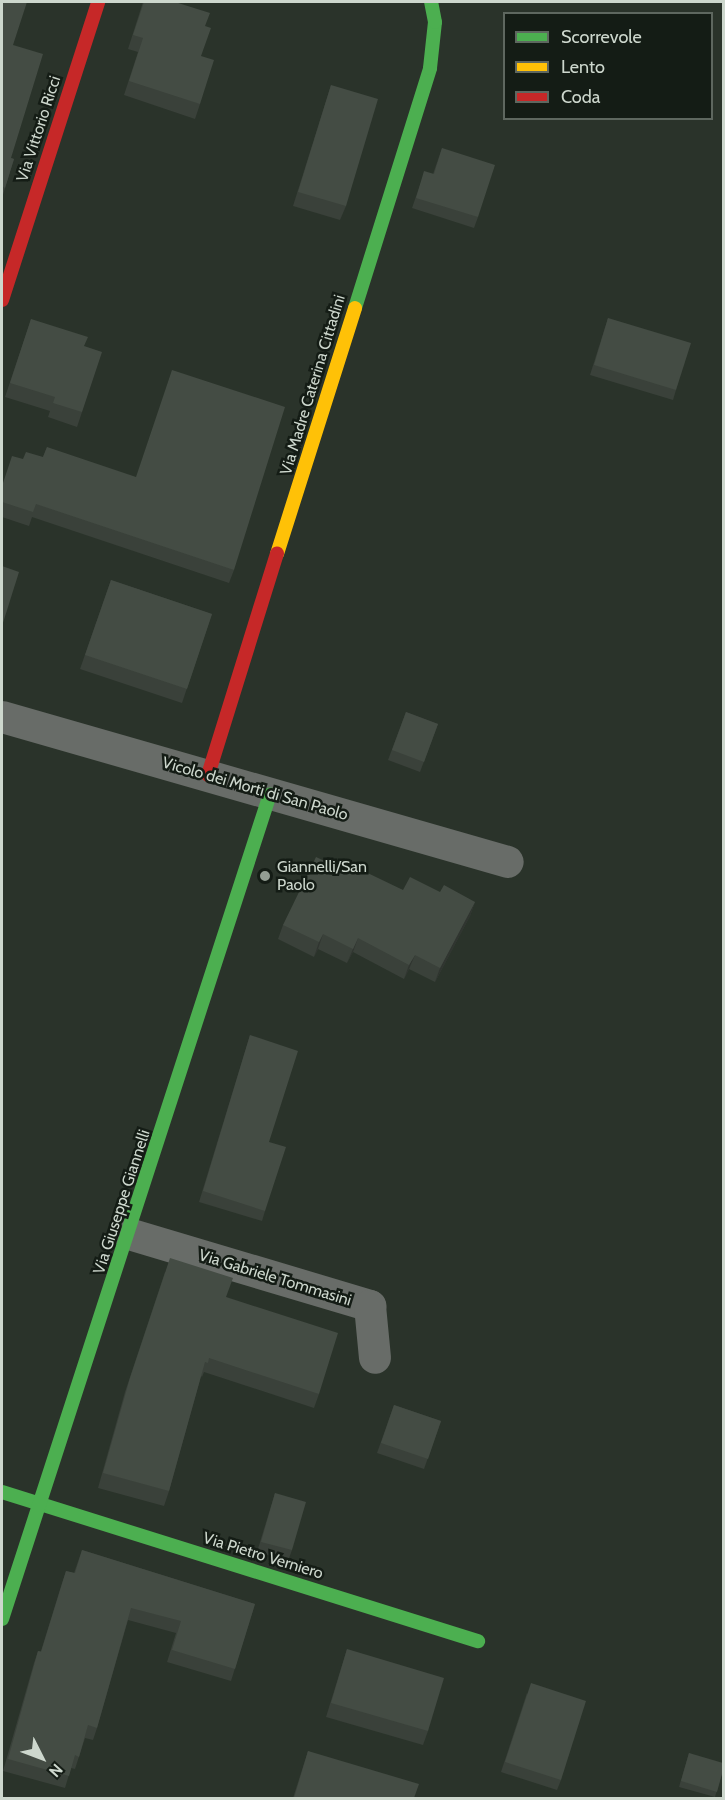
<!DOCTYPE html>
<style>
body{margin:0}
#map{position:relative;width:725px;height:1800px;overflow:hidden;background:#2a332a;font-family:Cabin,sans-serif}
div>[style]{position:absolute}
.street>*{height:32px;margin:-16px;padding:0 16px;transform-origin:16px;border-radius:16px;background:#686c68}
.fast>*{height:14px;margin:-7px;padding:0 7px;transform-origin:7px;border-radius:7px;background:#4caf50}
.slow>*{height:14px;margin:-7px;padding:0 7px;transform-origin:7px;border-radius:7px;background:#ffc107}
.jam>*{height:14px;margin:-7px;padding:0 7px;transform-origin:7px;border-radius:7px;background:#c62828}
.wall>*{inset:0;background:#3a413a}
.shaded-wall>*{inset:0;background:#303530}
.building>*{inset:0;background:#444c44}
.dots>*{width:16px;height:16px;translate:-50% -50%;box-sizing:border-box;border:3px solid #141c15;border-radius:50%}
span{translate:-50% -50%;white-space:nowrap;text-align:center;line-height:1.15;-webkit-text-stroke:5px #141c15;paint-order:stroke}
.street-label{font-size:16px;color:#cdd7cd}
.poi-label{font-size:16px;color:#cdd7cd}
.left{translate:0 -50%;text-align:left}
.frame{position:absolute;inset:0;border:3px solid #cdd7cd;pointer-events:none}
.legend{position:absolute;left:503px;top:12px;width:210px;height:108px;box-sizing:border-box;background:#141c15;border:2px solid #5e675f;margin:0;padding:8px 10px;list-style:none;font-size:18px;color:#cdd7cd}
.legend li{display:flex;align-items:center;gap:12px;height:30px}
.legend b{width:30px;border:2px solid #5e675f}
.north{position:absolute;left:12px;top:1728px;width:60px;height:60px;-webkit-text-stroke:4px #141c15;paint-order:stroke;rotate:132deg;font-size:16px;font-weight:700;line-height:24px;text-align:center;color:#cdd7cd}
.north::after{content:'';display:block;margin:auto;width:21px;height:27px;background:#cdd7cd;clip-path:polygon(50% 0,100% 100%,50% 72%,0 100%)}
</style>
<div id="map">
<div class="street">
<i style="left:2px;top:717px;width:526px;rotate:15.99deg"></i>
<i style="left:129px;top:1234px;width:252px;rotate:16.6deg"></i>
<i style="left:370px;top:1306px;width:52px;rotate:84.5deg"></i>
</div>
<div class="fast">
<i style="left:355px;top:308px;width:251px;rotate:-72.6deg"></i>
<i style="left:430px;top:68px;width:46px;rotate:-83.8deg"></i>
<i style="left:435px;top:22px;width:20px;rotate:-101deg"></i>
<i style="left:2px;top:1492px;width:499px;rotate:17.4deg"></i>
<i style="left:2px;top:1619px;width:867px;rotate:-72deg"></i>
</div>
<div class="slow">
<i style="left:277px;top:554px;width:258px;rotate:-72.4deg"></i>
</div>
<div class="jam">
<i style="left:2px;top:300px;width:313px;rotate:-72.1deg"></i>
<i style="left:208px;top:775px;width:232px;rotate:-72.7deg"></i>
</div>
<div class="wall">
<i style="clip-path:polygon(2px 2px,13px 45px,11px 158px,14px 159px,2px 198px)"></i>
<i style="clip-path:polygon(143px 2px,205px 26px,201px 56px,200px 104px,195px 119px,124px 95px,138px 52px,128px 49px)"></i>
<i style="clip-path:polygon(331px 85px,346px 206px,340px 220px,293px 206px)"></i>
<i style="clip-path:polygon(442px 148px,478px 217px,474px 228px,412px 208px,421px 182px,433px 174px)"></i>
<i style="clip-path:polygon(608px 318px,676px 390px,673px 400px,590px 375px)"></i>
<i style="clip-path:polygon(31px 319px,84px 346px,82px 412px,77px 427px,48px 417px,50px 411px,5px 397px)"></i>
<i style="clip-path:polygon(47px 447px,234px 570px,229px 583px,32px 517px,29px 526px,2px 517px,2px 485px,23px 459px,43px 457px)"></i>
<i style="clip-path:polygon(111px 580px,212px 614px,182px 703px,80px 669px)"></i>
<i style="clip-path:polygon(406px 712px,438px 724px,420px 772px,388px 760px)"></i>
<i style="clip-path:polygon(348px 872px,403px 890px,440px 892px,475px 902px,470px 916px,435px 982px,409px 969px,404px 979px,353px 952px,347px 963px,318px 949px,314px 957px,278px 939px,283px 925px)"></i>
<i style="clip-path:polygon(250px 1035px,269px 1142px,265px 1211px,262px 1221px,199px 1202px)"></i>
<i style="clip-path:polygon(165px 1272px,226px 1297px,319px 1394px,314px 1408px,204px 1372px,202px 1377px,201px 1376px,169px 1491px,164px 1506px,98px 1488px,125px 1392px)"></i>
<i style="clip-path:polygon(394px 1405px,441px 1421px,424px 1469px,377px 1453px)"></i>
<i style="clip-path:polygon(275px 1493px,292px 1550px,288px 1561px,257px 1552px)"></i>
<i style="clip-path:polygon(82px 1550px,255px 1604px,231px 1681px,167px 1662px,176px 1633px,128px 1620px,97px 1728px,93px 1740px,85px 1738px,75px 1769px,71px 1768px,65px 1788px,3px 1771px,34px 1663px,38px 1651px,41px 1651px,62px 1583px,66px 1571px,74px 1573px)"></i>
<i style="clip-path:polygon(347px 1649px,428px 1731px,423px 1745px,326px 1717px)"></i>
<i style="clip-path:polygon(527px 1693px,561px 1780px,557px 1790px,501px 1772px)"></i>
<i style="clip-path:polygon(308px 1751px,414px 1798px,293px 1798px)"></i>
<i style="clip-path:polygon(689px 1753px,723px 1770px,715px 1797px,679px 1787px)"></i>
</div>
<div class="shaded-wall">
<i style="clip-path:polygon(475px 902px,470px 916px,435px 982px,440px 968px)"></i>
<i style="clip-path:polygon(323px 934px,318px 949px,314px 957px,319px 942px)"></i>
<i style="clip-path:polygon(358px 938px,353px 952px,347px 963px,353px 949px)"></i>
<i style="clip-path:polygon(415px 955px,409px 969px,404px 979px,409px 965px)"></i>
</div>
<div class="building">
<i style="clip-path:polygon(2px 2px,27px 2px,13px 45px,43px 54px,11px 158px,14px 159px,5px 188px,2px 186px)"></i>
<i style="clip-path:polygon(144px 2px,175px 2px,210px 13px,205px 26px,211px 28px,201px 56px,214px 60px,200px 104px,129px 81px,143px 38px,133px 35px)"></i>
<i style="clip-path:polygon(331px 85px,378px 99px,346px 206px,298px 192px)"></i>
<i style="clip-path:polygon(442px 148px,495px 165px,478px 217px,416px 198px,424px 171px,434px 174px)"></i>
<i style="clip-path:polygon(608px 318px,691px 343px,676px 390px,594px 365px)"></i>
<i style="clip-path:polygon(31px 319px,88px 337px,84px 346px,102px 352px,82px 412px,53px 403px,55px 397px,10px 383px)"></i>
<i style="clip-path:polygon(172px 370px,285px 407px,234px 570px,36px 504px,33px 512px,2px 502px,2px 486px,12px 456px,23px 459px,26px 452px,43px 457px,47px 447px,136px 477px)"></i>
<i style="clip-path:polygon(2px 566px,19px 572px,2px 626px)"></i>
<i style="clip-path:polygon(111px 580px,212px 614px,187px 689px,85px 655px)"></i>
<i style="clip-path:polygon(406px 712px,438px 724px,424px 762px,392px 750px)"></i>
<i style="clip-path:polygon(316px 857px,348px 872px,351px 865px,403px 890px,410px 877px,440px 892px,444px 885px,475px 902px,440px 968px,415px 955px,409px 965px,358px 938px,353px 949px,323px 934px,319px 942px,283px 925px)"></i>
<i style="clip-path:polygon(250px 1035px,298px 1051px,269px 1142px,286px 1147px,265px 1211px,203px 1191px)"></i>
<i style="clip-path:polygon(170px 1258px,233px 1278px,226px 1297px,338px 1333px,319px 1394px,209px 1358px,208px 1363px,205px 1362px,169px 1491px,103px 1473px,130px 1378px)"></i>
<i style="clip-path:polygon(394px 1405px,441px 1421px,428px 1459px,381px 1443px)"></i>
<i style="clip-path:polygon(275px 1493px,306px 1502px,292px 1550px,261px 1542px)"></i>
<i style="clip-path:polygon(82px 1550px,255px 1604px,235px 1669px,172px 1650px,181px 1621px,131px 1608px,97px 1728px,88px 1725px,79px 1757px,75px 1755px,69px 1776px,8px 1759px,38px 1651px,41px 1652px,66px 1571px,75px 1573px)"></i>
<i style="clip-path:polygon(347px 1649px,444px 1678px,428px 1731px,331px 1703px)"></i>
<i style="clip-path:polygon(531px 1683px,586px 1701px,561px 1780px,505px 1762px)"></i>
<i style="clip-path:polygon(308px 1751px,419px 1784px,414px 1798px,294px 1798px)"></i>
<i style="clip-path:polygon(689px 1753px,723px 1763px,723px 1770px,717px 1792px,681px 1781px)"></i>
</div>
<div class="dots">
<i style="left:265px;top:876px;background:#949e94"></i>
</div>
<div class="street-label">
<span style="left:39px;top:129px;rotate:-72deg">Via Vittorio Ricci</span>
<span style="left:313px;top:385px;rotate:-73deg">Via Madre Caterina Cittadini</span>
<span style="left:255px;top:789px;rotate:16deg">Vicolo dei Morti di San Paolo</span>
<span style="left:122px;top:1202px;rotate:-72deg">Via Giuseppe Giannelli</span>
<span style="left:275px;top:1278px;rotate:17deg">Via Gabriele Tommasini</span>
<span style="left:263px;top:1556px;rotate:17deg">Via Pietro Verniero</span>
</div>
<div class="poi-label">
<span class="left" style="left:277px;top:876px">Giannelli/San<br>Paolo</span>
</div>
<div class="frame"></div>
<ul class="legend">
<li><b style="height:8px;background:#4caf50"></b>Scorrevole</li>
<li><b style="height:8px;background:#ffc107"></b>Lento</li>
<li><b style="height:8px;background:#c62828"></b>Coda</li>
</ul>
<div class="north">N</div>
</div>
